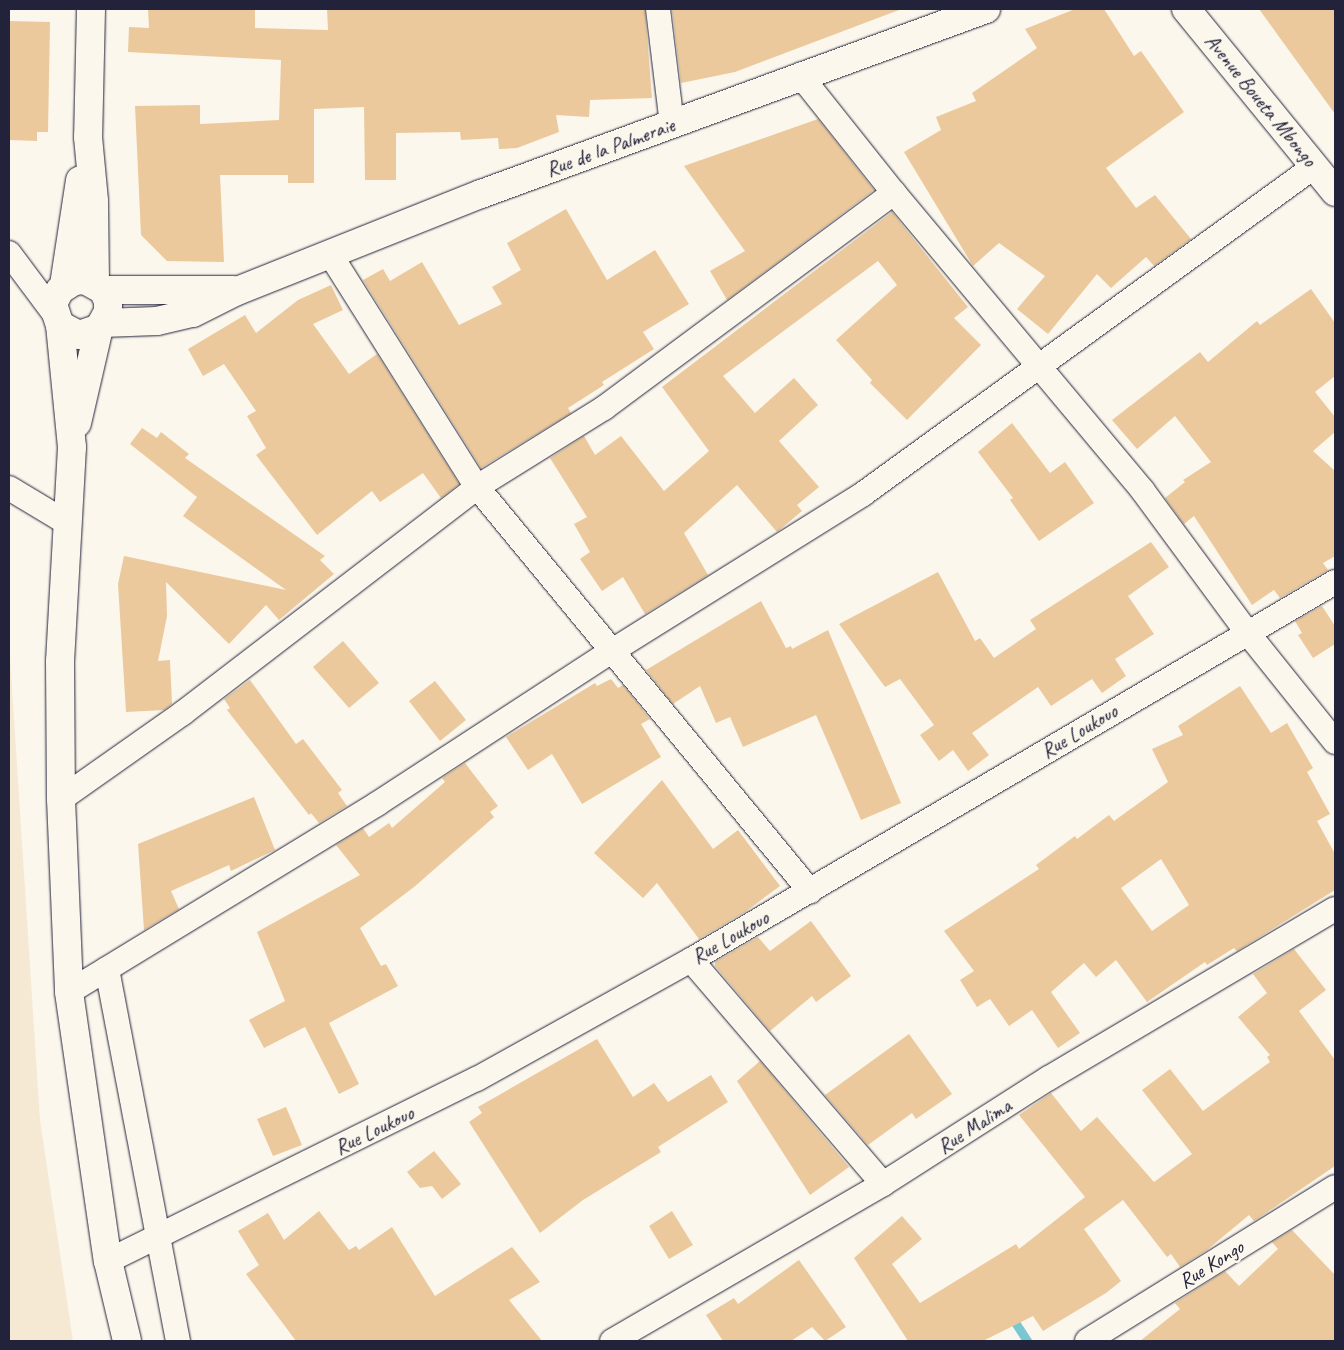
<!DOCTYPE html>
<style>
body{margin:0}
#map{position:relative;width:1344px;height:1350px;overflow:hidden;background:#fbf7ec;font-family:Caveat,sans-serif}
div>[style]{position:absolute}
.built>*{inset:0;background:#f6e9d4}
.stream>*{height:9px;margin:-4.5px;padding:0 4.5px;transform-origin:4.5px;border-radius:4.5px;background:#78c7d3}
.building>*{inset:0;background:#ebc99c}
.roads{filter:drop-shadow(0 0 1px #22223b) drop-shadow(0 0 1px #22223b)}
.minor>*{height:24px;margin:-12px;padding:0 12px;transform-origin:12px;border-radius:12px;background:#fbf7ec}
.tertiary>*{height:28px;margin:-14px;padding:0 14px;transform-origin:14px;border-radius:14px;background:#fbf7ec}
.primary>*{height:28px;margin:-14px;padding:0 14px;transform-origin:14px;border-radius:14px;background:#fbf7ec}
span{translate:-50% -50%;white-space:nowrap;text-align:center;line-height:1.15;-webkit-text-stroke:5px #fbf7ec;paint-order:stroke}
.street-label{font-size:21px;color:#22223b}
.frame{position:absolute;inset:0;border:10px solid #22223b;pointer-events:none}
</style>
<div id="map">
<div class="built">
<i style="clip-path:polygon(9px 642px,40px 1120px,73px 1341px,9px 1341px)"></i>
</div>
<div class="stream">
<i style="left:1011px;top:1316px;width:30px;rotate:57deg"></i>
</div>
<div class="building">
<i style="clip-path:polygon(148px 9px,255px 9px,255px 28px,328px 30px,327px 9px,645px 9px,652px 98px,590px 100px,589px 117px,556px 115px,559px 132px,517px 148px,499px 149px,498px 138px,461px 140px,460px 132px,396px 133px,396px 180px,365px 180px,364px 107px,314px 109px,314px 183px,288px 183px,288px 175px,220px 175px,224px 262px,167px 261px,141px 235px,135px 106px,200px 105px,200px 124px,279px 120px,281px 60px,128px 52px,129px 27px,149px 28px)"></i>
<i style="clip-path:polygon(672px 9px,899px 9px,899px 10px,735px 72px,681px 83px)"></i>
<i style="clip-path:polygon(1075px 9px,1104px 9px,1134px 56px,1141px 51px,1184px 112px,1106px 168px,1136px 208px,1155px 195px,1191px 239px,1154px 266px,1146px 257px,1111px 288px,1097px 274px,1048px 334px,1017px 309px,1045px 276px,999px 243px,973px 266px,904px 152px,941px 130px,936px 117px,976px 101px,972px 93px,1037px 48px,1025px 29px)"></i>
<i style="clip-path:polygon(1259px 9px,1335px 9px,1335px 114px)"></i>
<i style="clip-path:polygon(9px 21px,50px 22px,48px 132px,37px 132px,37px 141px,9px 140px)"></i>
<i style="clip-path:polygon(818px 119px,874px 190px,727px 300px,710px 271px,745px 251px,684px 166px)"></i>
<i style="clip-path:polygon(566px 209px,607px 280px,655px 250px,689px 304px,643px 332px,654px 349px,602px 382px,604px 385px,568px 408px,571px 413px,481px 468px,363px 280px,383px 269px,390px 281px,422px 262px,459px 325px,502px 304px,492px 287px,521px 270px,507px 243px)"></i>
<i style="clip-path:polygon(892px 212px,968px 307px,954px 318px,981px 345px,907px 420px,870px 383px,872px 380px,836px 340px,897px 285px,878px 261px,723px 376px,755px 413px,794px 378px,818px 405px,779px 441px,819px 487px,797px 505px,802px 511px,777px 532px,737px 485px,684px 533px,708px 575px,645px 614px,623px 577px,602px 591px,580px 559px,590px 552px,574px 524px,587px 517px,550px 458px,584px 436px,595px 455px,621px 436px,664px 491px,709px 451px,662px 387px)"></i>
<i style="clip-path:polygon(331px 285px,343px 310px,313px 324px,349px 374px,377px 354px,459px 484px,441px 498px,423px 473px,380px 502px,372px 491px,317px 535px,256px 455px,266px 448px,247px 416px,256px 411px,224px 364px,203px 376px,188px 349px,245px 315px,256px 333px,298px 300px)"></i>
<i style="clip-path:polygon(1311px 289px,1335px 323px,1335px 376px,1315px 392px,1335px 417px,1335px 432px,1313px 451px,1335px 471px,1335px 556px,1323px 563px,1328px 570px,1280px 598px,1274px 590px,1252px 605px,1194px 516px,1184px 524px,1165px 498px,1185px 482px,1183px 480px,1211px 462px,1175px 416px,1137px 449px,1112px 420px,1200px 352px,1208px 362px,1257px 321px,1260px 325px)"></i>
<i style="clip-path:polygon(1012px 423px,1050px 473px,1065px 462px,1094px 503px,1039px 541px,1010px 500px,1013px 498px,978px 452px)"></i>
<i style="clip-path:polygon(142px 428px,157px 438px,161px 432px,189px 454px,185px 458px,325px 556px,320px 560px,334px 574px,279px 620px,266px 605px,229px 644px,166px 582px,167px 616px,158px 661px,170px 660px,172px 704px,164px 710px,126px 712px,118px 584px,124px 556px,286px 590px,183px 516px,197px 497px,130px 444px)"></i>
<i style="clip-path:polygon(1151px 542px,1169px 567px,1128px 596px,1154px 634px,1115px 659px,1126px 676px,1102px 693px,1092px 679px,1051px 706px,1038px 687px,972px 733px,989px 755px,968px 771px,953px 750px,939px 761px,920px 735px,934px 725px,900px 679px,885px 687px,839px 624px,938px 572px,975px 641px,980px 638px,994px 658px,1036px 629px,1030px 620px)"></i>
<i style="clip-path:polygon(761px 601px,786px 648px,791px 646px,792px 649px,828px 630px,901px 803px,861px 820px,816px 715px,743px 747px,730px 717px,716px 723px,700px 686px,673px 704px,646px 670px)"></i>
<i style="clip-path:polygon(1322px 606px,1335px 626px,1335px 644px,1313px 658px,1298px 635px,1302px 633px,1295px 621px)"></i>
<i style="clip-path:polygon(343px 641px,379px 683px,349px 708px,313px 667px)"></i>
<i style="clip-path:polygon(611px 679px,618px 688px,623px 685px,650px 719px,641px 724px,661px 757px,582px 804px,552px 754px,528px 770px,506px 737px,595px 683px,597px 686px)"></i>
<i style="clip-path:polygon(250px 680px,296px 744px,303px 739px,342px 790px,338px 793px,347px 806px,319px 823px,311px 813px,309px 815px,227px 710px,230px 708px,224px 699px)"></i>
<i style="clip-path:polygon(435px 681px,466px 720px,440px 741px,409px 701px)"></i>
<i style="clip-path:polygon(evenodd,1240px 686px,1271px 733px,1287px 723px,1313px 768px,1307px 772px,1330px 814px,1317px 821px,1335px 854px,1335px 890px,1237px 951px,1234px 948px,1207px 965px,1205px 962px,1147px 1002px,1116px 960px,1096px 977px,1084px 963px,1051px 992px,1080px 1033px,1058px 1048px,1032px 1010px,1009px 1026px,990px 999px,977px 1007px,960px 980px,974px 971px,944px 931px,1039px 869px,1036px 865px,1075px 836px,1077px 839px,1109px 815px,1114px 821px,1168px 782px,1152px 749px,1183px 735px,1178px 726px,1240px 686px,1161px 859px,1189px 905px,1152px 931px,1121px 888px,1161px 859px)"></i>
<i style="clip-path:polygon(465px 763px,498px 806px,490px 812px,494px 817px,414px 887px,360px 928px,381px 966px,386px 964px,398px 986px,329px 1023px,359px 1084px,339px 1094px,305px 1027px,264px 1048px,249px 1020px,285px 1001px,257px 932px,360px 875px,336px 845px,363px 828px,369px 837px,389px 823px,392px 828px,445px 782px,442px 778px)"></i>
<i style="clip-path:polygon(662px 780px,713px 849px,738px 830px,780px 886px,745px 912px,699px 939px,657px 883px,643px 898px,594px 853px)"></i>
<i style="clip-path:polygon(254px 797px,275px 850px,231px 871px,229px 865px,171px 891px,179px 909px,144px 930px,138px 844px)"></i>
<i style="clip-path:polygon(811px 921px,851px 976px,816px 1002px,812px 996px,770px 1031px,715px 966px,715px 962px,758px 937px,770px 951px)"></i>
<i style="clip-path:polygon(1294px 949px,1326px 990px,1299px 1011px,1335px 1060px,1335px 1166px,1254px 1221px,1249px 1215px,1207px 1250px,1180px 1267px,1171px 1254px,1167px 1257px,1123px 1200px,1084px 1229px,1121px 1281px,1106px 1293px,1043px 1331px,1033px 1316px,983px 1341px,908px 1341px,854px 1258px,902px 1216px,922px 1239px,892px 1264px,920px 1303px,1016px 1244px,1019px 1249px,1085px 1197px,1019px 1115px,1051px 1093px,1081px 1131px,1097px 1117px,1154px 1182px,1192px 1154px,1142px 1090px,1170px 1069px,1203px 1111px,1270px 1062px,1267px 1057px,1270px 1055px,1238px 1017px,1267px 993px,1253px 974px)"></i>
<i style="clip-path:polygon(909px 1034px,952px 1094px,916px 1119px,912px 1113px,868px 1145px,825px 1095px)"></i>
<i style="clip-path:polygon(597px 1039px,633px 1097px,654px 1083px,668px 1102px,711px 1075px,728px 1102px,658px 1147px,661px 1152px,583px 1200px,540px 1233px,469px 1122px,482px 1113px,478px 1107px)"></i>
<i style="clip-path:polygon(760px 1061px,849px 1167px,810px 1195px,737px 1081px)"></i>
<i style="clip-path:polygon(286px 1107px,302px 1145px,273px 1156px,257px 1119px)"></i>
<i style="clip-path:polygon(434px 1151px,461px 1184px,442px 1199px,432px 1186px,420px 1188px,407px 1172px)"></i>
<i style="clip-path:polygon(319px 1211px,349px 1250px,356px 1246px,359px 1250px,392px 1227px,435px 1296px,512px 1247px,540px 1282px,509px 1300px,542px 1341px,296px 1341px,246px 1274px,259px 1265px,238px 1231px,268px 1213px,284px 1240px)"></i>
<i style="clip-path:polygon(672px 1211px,693px 1245px,669px 1259px,649px 1226px)"></i>
<i style="clip-path:polygon(1292px 1230px,1335px 1275px,1335px 1341px,1140px 1341px,1180px 1309px,1175px 1303px,1225px 1271px,1239px 1286px,1278px 1249px,1272px 1242px)"></i>
<i style="clip-path:polygon(799px 1260px,846px 1327px,825px 1341px,812px 1327px,791px 1341px,723px 1341px,706px 1315px,734px 1298px,738px 1304px)"></i>
</div>
<div class="roads">
<div class="minor">
<i style="left:658px;top:9px;width:117px;rotate:83.1deg"></i>
<i style="left:800px;top:75px;width:151px;rotate:51.5deg"></i>
<i style="left:894px;top:193px;width:388px;rotate:50.1deg"></i>
<i style="left:1143px;top:491px;width:175px;rotate:53.6deg"></i>
<i style="left:1247px;top:632px;width:141px;rotate:51.3deg"></i>
<i style="left:9px;top:253px;width:74px;rotate:53.3deg"></i>
<i style="left:330px;top:254px;width:275px;rotate:57.8deg"></i>
<i style="left:477px;top:487px;width:524px;rotate:50.5deg"></i>
<i style="left:9px;top:488px;width:70px;rotate:31deg"></i>
<i style="left:61px;top:799px;width:149px;rotate:-35.2deg"></i>
<i style="left:183px;top:713px;width:371px;rotate:-37.5deg"></i>
<i style="left:477px;top:487px;width:150px;rotate:-31.9deg"></i>
<i style="left:604px;top:408px;width:361px;rotate:-36.6deg"></i>
<i style="left:691px;top:960px;width:295px;rotate:49.4deg"></i>
<i style="left:107px;top:969px;width:379px;rotate:79.2deg"></i>
<i style="left:69px;top:992px;width:361px;rotate:-31.4deg"></i>
<i style="left:377px;top:804px;width:280px;rotate:-33.1deg"></i>
<i style="left:612px;top:651px;width:296px;rotate:-32deg"></i>
<i style="left:863px;top:494px;width:558px;rotate:-35.97deg"></i>
<i style="left:108px;top:1261px;width:411px;rotate:-26.3deg"></i>
<i style="left:477px;top:1079px;width:245px;rotate:-29.1deg"></i>
<i style="left:691px;top:960px;width:747px;rotate:-30.41deg"></i>
<i style="left:612px;top:1341px;width:313px;rotate:-30.1deg"></i>
<i style="left:883px;top:1184px;width:197px;rotate:-32.6deg"></i>
<i style="left:1049px;top:1078px;width:332px;rotate:-30.6deg"></i>
<i style="left:1087px;top:1341px;width:292px;rotate:-31.8deg"></i>
</div>
<div class="tertiary">
<i style="left:1186px;top:9px;width:236px;rotate:50.8deg"></i>
</div>
<div class="primary">
<i style="left:91px;top:9px;width:128px;rotate:91.3deg"></i>
<i style="left:88px;top:137px;width:64px;rotate:84.6deg"></i>
<i style="left:94px;top:201px;width:83px;rotate:89.3deg"></i>
<i style="left:64px;top:285px;width:106px;rotate:-81.3deg"></i>
<i style="left:103px;top:290px;width:130px"></i>
<i style="left:103px;top:323px;width:54px;rotate:-2.1deg"></i>
<i style="left:157px;top:321px;width:37px;rotate:-13deg"></i>
<i style="left:193px;top:313px;width:49px;rotate:-26.6deg"></i>
<i style="left:237px;top:291px;width:263px;rotate:-21.7deg"></i>
<i style="left:481px;top:194px;width:538px;rotate:-20.12deg"></i>
<i style="left:60px;top:325px;width:21px;rotate:28deg"></i>
<i style="left:79px;top:335px;width:21px;rotate:-19deg"></i>
<i style="left:99px;top:328px;width:18px;rotate:-61deg"></i>
<i style="left:108px;top:312px;width:11px;rotate:-90deg"></i>
<i style="left:108px;top:301px;width:12px;rotate:-114deg"></i>
<i style="left:103px;top:290px;width:21px;rotate:-151deg"></i>
<i style="left:85px;top:280px;width:11px;rotate:175deg"></i>
<i style="left:74px;top:281px;width:17px;rotate:147deg"></i>
<i style="left:60px;top:290px;width:16px;rotate:117deg"></i>
<i style="left:53px;top:304px;width:22px;rotate:72deg"></i>
<i style="left:60px;top:325px;width:123px;rotate:84.4deg"></i>
<i style="left:72px;top:447px;width:214px;rotate:93.2deg"></i>
<i style="left:60px;top:661px;width:138px;rotate:89.6deg"></i>
<i style="left:61px;top:799px;width:193px;rotate:87.6deg"></i>
<i style="left:69px;top:992px;width:272px;rotate:81.8deg"></i>
<i style="left:108px;top:1261px;width:82px;rotate:76.6deg"></i>
<i style="left:77px;top:423px;width:98px;rotate:-77deg"></i>
</div>
</div>
<div class="street-label">
<span style="left:1261px;top:100px;rotate:51deg">Avenue Boueta Mbongo</span>
<span style="left:610px;top:147px;rotate:-20deg">Rue de la Palmeraie</span>
<span style="left:1079px;top:731px;rotate:-31deg">Rue Loukouo</span>
<span style="left:730px;top:937px;rotate:-30deg">Rue Loukouo</span>
<span style="left:974px;top:1126px;rotate:-33deg">Rue Malima</span>
<span style="left:374px;top:1130px;rotate:-26deg">Rue Loukouo</span>
<span style="left:1211px;top:1264px;rotate:-32deg">Rue Kongo</span>
</div>
<div class="frame"></div>
</div>
